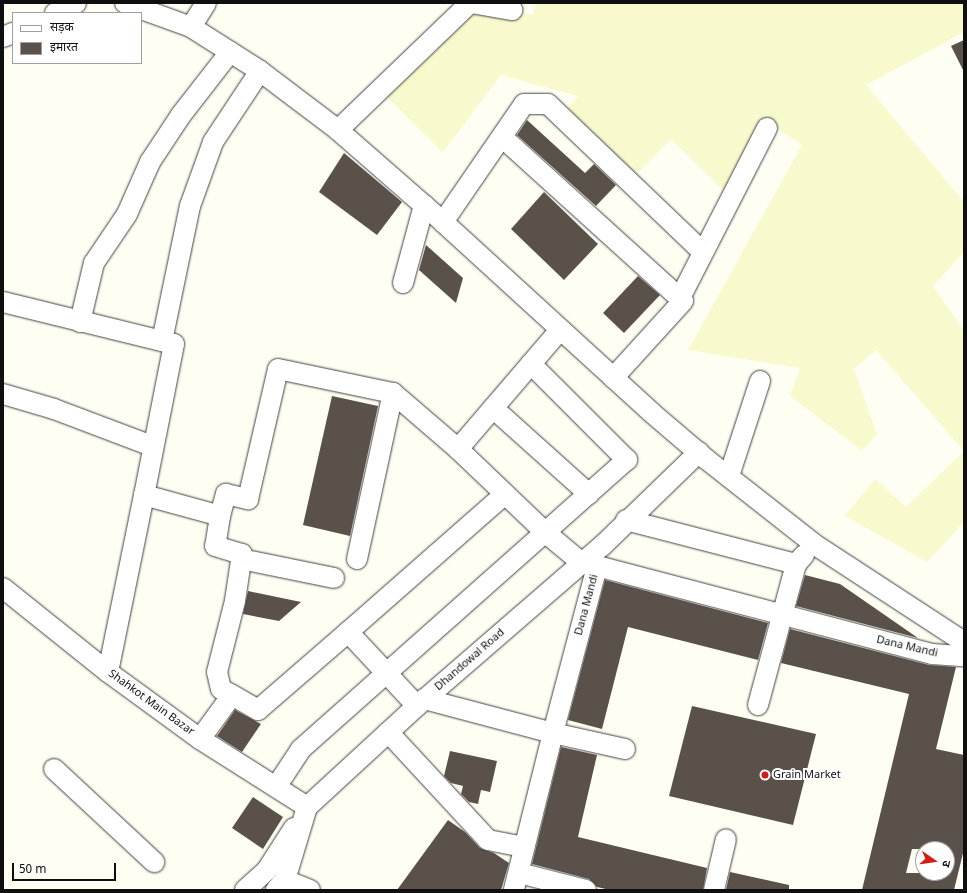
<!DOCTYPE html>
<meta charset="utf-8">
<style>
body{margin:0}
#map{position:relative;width:967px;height:893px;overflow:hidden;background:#fffef2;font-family:Georgia,"Noto Sans Devanagari",serif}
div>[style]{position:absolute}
.farmland>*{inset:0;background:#f9f9ce}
.building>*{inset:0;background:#5a524a}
.roads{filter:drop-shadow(0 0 1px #424242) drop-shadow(0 0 1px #424242)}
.minor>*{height:20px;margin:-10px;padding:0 10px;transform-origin:10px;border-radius:10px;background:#fff}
.dots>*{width:11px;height:11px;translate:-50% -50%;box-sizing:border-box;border:2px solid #fff;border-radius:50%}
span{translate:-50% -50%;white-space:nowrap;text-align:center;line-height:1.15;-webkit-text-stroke:4px #fff;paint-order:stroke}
.street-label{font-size:11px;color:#0f0f0f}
.poi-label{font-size:11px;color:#0f0f0f}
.left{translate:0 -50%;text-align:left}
.frame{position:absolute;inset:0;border:4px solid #0f0f0f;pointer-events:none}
.legend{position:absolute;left:12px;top:12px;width:130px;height:52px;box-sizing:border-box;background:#fff;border:1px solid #9f9f9f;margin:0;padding:5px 7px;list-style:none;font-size:12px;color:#0f0f0f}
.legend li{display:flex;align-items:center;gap:8px;height:20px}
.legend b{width:20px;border:1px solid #9f9f9f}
.north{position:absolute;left:915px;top:841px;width:40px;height:40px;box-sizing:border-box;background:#fff;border:1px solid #9f9f9f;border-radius:50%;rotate:103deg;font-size:11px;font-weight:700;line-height:16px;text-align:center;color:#0f0f0f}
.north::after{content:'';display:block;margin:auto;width:14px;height:18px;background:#d11f16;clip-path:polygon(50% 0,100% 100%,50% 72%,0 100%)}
.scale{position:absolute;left:12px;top:863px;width:104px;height:18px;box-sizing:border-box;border:2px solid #0f0f0f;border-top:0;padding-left:5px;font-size:12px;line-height:14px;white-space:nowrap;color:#0f0f0f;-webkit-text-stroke:3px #fff;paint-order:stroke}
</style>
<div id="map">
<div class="farmland">
<i style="clip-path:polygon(536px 3px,964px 3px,964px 32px,866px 85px,964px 202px,964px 252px,933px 286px,964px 331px,964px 522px,927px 562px,845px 516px,875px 479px,906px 507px,964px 451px,876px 350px,854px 369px,877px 434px,862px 451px,790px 396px,800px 368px,688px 350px,802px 145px,764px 120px,725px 192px,671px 139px,635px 176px,567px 110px,578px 96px,501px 75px,443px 152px,380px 90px,476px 4px,533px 15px)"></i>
</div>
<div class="building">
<i style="clip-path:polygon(964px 40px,964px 72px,951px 46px)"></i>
<i style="clip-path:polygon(527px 120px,585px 173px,594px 164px,616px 185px,596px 206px,517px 135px)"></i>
<i style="clip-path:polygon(344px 153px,402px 202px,377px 235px,319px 192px)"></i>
<i style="clip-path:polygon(544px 192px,598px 244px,564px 280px,511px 229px)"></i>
<i style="clip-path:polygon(426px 245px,463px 278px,456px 303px,419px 270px)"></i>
<i style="clip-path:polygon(638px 276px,660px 295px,624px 333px,603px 313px)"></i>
<i style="clip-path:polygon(332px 396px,378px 406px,350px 536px,303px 525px)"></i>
<i style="clip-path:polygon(805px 575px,840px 584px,918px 638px,796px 606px)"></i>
<i style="clip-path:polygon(605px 580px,768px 623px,758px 660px,628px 627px,602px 729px,568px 720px)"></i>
<i style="clip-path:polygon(248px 591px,301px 602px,279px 621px,243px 614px)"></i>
<i style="clip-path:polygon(evenodd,790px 629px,929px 665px,956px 667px,936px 749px,964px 755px,964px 849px,954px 890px,862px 890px,909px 694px,781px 663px,790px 629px,912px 849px,947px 849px,947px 873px,906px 873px,912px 849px)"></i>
<i style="clip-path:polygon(692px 706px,816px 734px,793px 825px,669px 796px)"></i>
<i style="clip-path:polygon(235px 710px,261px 724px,242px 752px,217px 736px)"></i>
<i style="clip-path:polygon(561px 747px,597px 755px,578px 837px,707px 868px,703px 890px,610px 890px,597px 887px,589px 879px,532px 864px)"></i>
<i style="clip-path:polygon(450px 751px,497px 761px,490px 792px,481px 790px,478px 804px,469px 802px,461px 794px,463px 786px,451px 783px,444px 776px)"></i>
<i style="clip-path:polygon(253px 797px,283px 817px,263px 849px,232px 828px)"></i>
<i style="clip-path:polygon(448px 820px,465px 832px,480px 848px,494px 853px,509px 863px,501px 890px,397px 890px)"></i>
<i style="clip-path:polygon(730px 872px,789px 885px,789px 890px,726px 890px)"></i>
</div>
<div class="roads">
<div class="minor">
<i style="left:125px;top:3px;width:70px;rotate:20deg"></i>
<i style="left:191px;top:27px;width:82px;rotate:32.5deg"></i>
<i style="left:260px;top:71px;width:98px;rotate:37.1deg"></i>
<i style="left:338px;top:130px;width:140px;rotate:41.2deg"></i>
<i style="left:443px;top:222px;width:283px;rotate:42.4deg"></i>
<i style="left:652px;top:413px;width:71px;rotate:40.4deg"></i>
<i style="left:706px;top:459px;width:137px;rotate:38.2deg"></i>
<i style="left:814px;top:544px;width:179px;rotate:33.2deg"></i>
<i style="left:471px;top:3px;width:42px;rotate:9.7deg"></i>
<i style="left:55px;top:13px;width:23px;rotate:-25deg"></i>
<i style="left:191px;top:27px;width:28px;rotate:-58deg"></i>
<i style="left:3px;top:37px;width:11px;rotate:-22deg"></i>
<i style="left:338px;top:130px;width:183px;rotate:-43.9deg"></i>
<i style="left:502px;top:137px;width:244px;rotate:42.2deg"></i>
<i style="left:683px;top:301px;width:104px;rotate:132.3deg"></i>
<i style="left:443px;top:222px;width:143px;rotate:-55.5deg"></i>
<i style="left:524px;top:104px;width:24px"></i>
<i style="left:548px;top:104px;width:213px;rotate:43.7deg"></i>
<i style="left:403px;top:283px;width:81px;rotate:-74.9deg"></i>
<i style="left:680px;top:298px;width:191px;rotate:-62.9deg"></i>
<i style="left:3px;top:302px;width:176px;rotate:13.8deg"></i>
<i style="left:174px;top:344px;width:154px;rotate:101.2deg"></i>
<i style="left:80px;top:322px;width:61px;rotate:-76.7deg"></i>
<i style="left:94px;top:263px;width:59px;rotate:-56deg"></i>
<i style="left:127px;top:214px;width:57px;rotate:-66.1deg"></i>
<i style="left:150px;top:162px;width:56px;rotate:-56.6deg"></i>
<i style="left:181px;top:115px;width:80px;rotate:-52.1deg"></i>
<i style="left:162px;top:341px;width:138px;rotate:-78.3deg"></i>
<i style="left:190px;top:206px;width:68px;rotate:-70.2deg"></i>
<i style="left:213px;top:142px;width:85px;rotate:-56.5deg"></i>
<i style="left:3px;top:394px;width:53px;rotate:16.4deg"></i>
<i style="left:54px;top:409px;width:105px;rotate:20.7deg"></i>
<i style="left:493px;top:408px;width:129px;rotate:41.9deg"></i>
<i style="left:458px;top:449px;width:157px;rotate:-49.4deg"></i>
<i style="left:729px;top:476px;width:100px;rotate:-71.9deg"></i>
<i style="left:220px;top:516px;width:30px;rotate:99deg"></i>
<i style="left:215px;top:546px;width:28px;rotate:17deg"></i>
<i style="left:242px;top:554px;width:48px;rotate:98.5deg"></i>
<i style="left:235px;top:601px;width:73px;rotate:104.2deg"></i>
<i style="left:217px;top:672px;width:17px;rotate:77deg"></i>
<i style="left:221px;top:689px;width:13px;rotate:29deg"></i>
<i style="left:626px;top:520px;width:176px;rotate:14.5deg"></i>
<i style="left:241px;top:559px;width:95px;rotate:11.5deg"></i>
<i style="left:357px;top:559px;width:170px;rotate:-77.8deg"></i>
<i style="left:3px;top:588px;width:134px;rotate:38.7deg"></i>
<i style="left:108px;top:672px;width:114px;rotate:36.1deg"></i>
<i style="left:200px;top:739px;width:127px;rotate:32.4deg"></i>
<i style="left:348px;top:632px;width:209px;rotate:-41.3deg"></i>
<i style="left:108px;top:672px;width:181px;rotate:-78.5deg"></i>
<i style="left:144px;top:495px;width:79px;rotate:15.4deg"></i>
<i style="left:220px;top:516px;width:23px;rotate:-75deg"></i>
<i style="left:226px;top:494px;width:23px;rotate:13deg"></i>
<i style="left:248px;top:499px;width:133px;rotate:-77deg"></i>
<i style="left:278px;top:369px;width:117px;rotate:11.8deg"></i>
<i style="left:393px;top:393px;width:86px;rotate:40.7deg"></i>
<i style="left:458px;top:449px;width:122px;rotate:43.7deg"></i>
<i style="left:546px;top:533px;width:47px;rotate:39.8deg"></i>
<i style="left:424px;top:699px;width:133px;rotate:14.8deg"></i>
<i style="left:553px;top:733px;width:162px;rotate:104deg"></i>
<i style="left:758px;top:705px;width:146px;rotate:-74.9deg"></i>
<i style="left:796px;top:564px;width:12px;rotate:-48deg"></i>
<i style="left:388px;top:732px;width:147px;rotate:47.2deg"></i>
<i style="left:488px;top:840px;width:37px;rotate:11deg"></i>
<i style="left:200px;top:739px;width:54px;rotate:-54deg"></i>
<i style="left:232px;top:695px;width:30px;rotate:30deg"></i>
<i style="left:258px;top:710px;width:119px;rotate:-40.9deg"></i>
<i style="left:348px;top:632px;width:101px;rotate:47deg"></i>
<i style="left:625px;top:749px;width:74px;rotate:-167.5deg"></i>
<i style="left:553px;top:733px;width:173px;rotate:-75.2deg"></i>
<i style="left:597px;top:566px;width:346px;rotate:14.7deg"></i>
<i style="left:932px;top:654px;width:32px;rotate:4deg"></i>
<i style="left:54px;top:769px;width:137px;rotate:42.9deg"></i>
<i style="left:276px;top:787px;width:45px;rotate:-56.7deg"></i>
<i style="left:301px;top:749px;width:436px;rotate:-41.6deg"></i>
<i style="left:627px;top:460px;width:136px;rotate:-135deg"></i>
<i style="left:519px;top:873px;width:69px;rotate:14.2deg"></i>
<i style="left:285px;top:880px;width:27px;rotate:22deg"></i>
<i style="left:245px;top:890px;width:30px;rotate:-42deg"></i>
<i style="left:267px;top:870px;width:50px;rotate:-57.3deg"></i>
<i style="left:276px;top:890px;width:13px;rotate:-48deg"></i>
<i style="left:285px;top:880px;width:76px;rotate:-73.2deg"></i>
<i style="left:307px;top:807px;width:149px;rotate:-42.6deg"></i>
<i style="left:417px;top:706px;width:245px;rotate:-40.9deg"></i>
<i style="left:602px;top:546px;width:135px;rotate:-44.1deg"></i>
<i style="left:714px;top:890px;width:52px;rotate:-76.8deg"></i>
</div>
</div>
<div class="dots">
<i style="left:765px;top:775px;background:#d11f16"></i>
</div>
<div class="street-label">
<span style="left:587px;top:605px;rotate:-75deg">Dana Mandi</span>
<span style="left:907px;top:647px;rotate:13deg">Dana Mandi</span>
<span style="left:470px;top:660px;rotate:-41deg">Dhandowal Road</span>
<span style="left:151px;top:703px;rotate:36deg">Shahkot Main Bazar</span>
</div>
<div class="poi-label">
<span class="left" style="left:773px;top:775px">Grain Market</span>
</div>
<div class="frame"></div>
<ul class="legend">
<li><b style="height:5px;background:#fff"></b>सड़क</li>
<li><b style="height:11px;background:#5a524a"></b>इमारत</li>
</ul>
<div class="north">उ</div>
<div class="scale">50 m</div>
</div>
